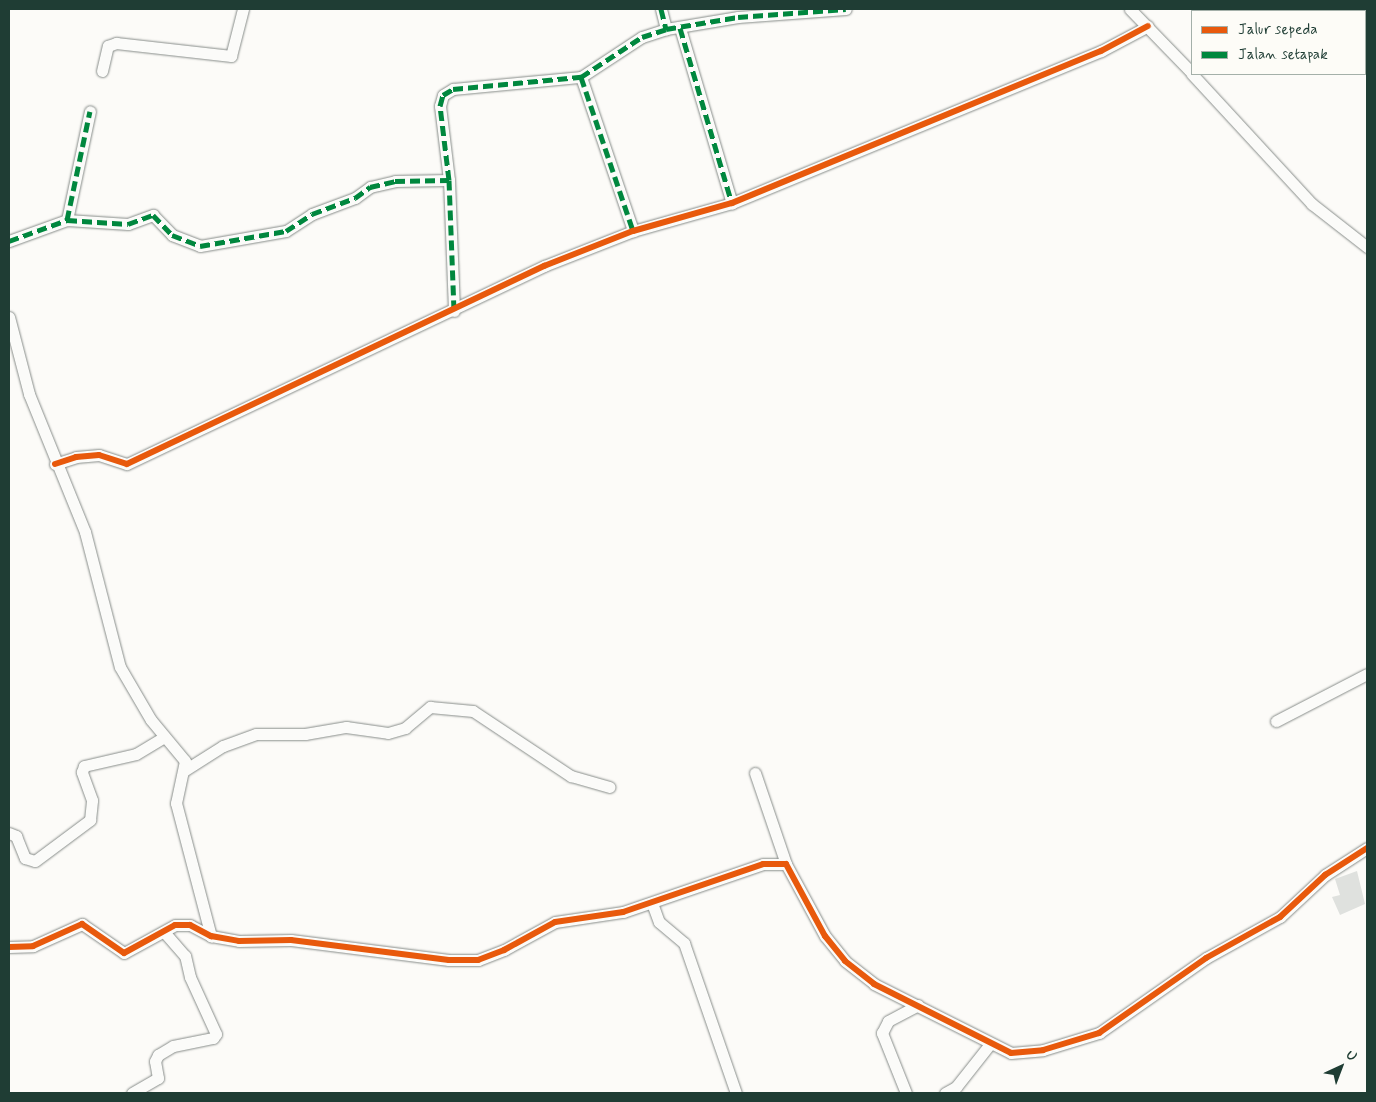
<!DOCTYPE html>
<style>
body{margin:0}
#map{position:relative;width:1376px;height:1102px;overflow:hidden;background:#fcfbf8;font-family:Mynerve,sans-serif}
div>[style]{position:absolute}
.building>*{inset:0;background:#dfe1de}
.roads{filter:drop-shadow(0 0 1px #888d8a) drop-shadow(0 0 1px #888d8a)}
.street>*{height:11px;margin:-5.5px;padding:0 5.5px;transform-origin:5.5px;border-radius:5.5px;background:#fbfbf9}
.quiet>*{height:5px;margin-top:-2.5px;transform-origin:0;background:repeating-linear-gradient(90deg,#00873e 0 10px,transparent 0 15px)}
.cycleway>*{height:6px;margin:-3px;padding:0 3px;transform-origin:3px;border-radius:3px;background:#e8590c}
span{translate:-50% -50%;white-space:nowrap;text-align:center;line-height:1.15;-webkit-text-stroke:4px #fdfcf7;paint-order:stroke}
.frame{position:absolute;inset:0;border:10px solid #1f3d34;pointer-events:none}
.legend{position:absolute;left:1191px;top:10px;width:175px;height:65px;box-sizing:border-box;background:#fdfcf7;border:1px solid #a4b0a9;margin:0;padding:6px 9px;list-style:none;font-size:15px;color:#1f3d34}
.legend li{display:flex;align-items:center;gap:10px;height:25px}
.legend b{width:25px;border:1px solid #a4b0a9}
.north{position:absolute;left:1316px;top:1042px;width:50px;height:50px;-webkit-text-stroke:4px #fdfcf7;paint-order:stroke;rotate:43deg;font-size:14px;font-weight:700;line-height:20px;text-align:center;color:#1f3d34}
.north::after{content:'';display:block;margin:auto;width:18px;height:22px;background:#1f3d34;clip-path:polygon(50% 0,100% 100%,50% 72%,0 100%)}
</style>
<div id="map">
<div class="building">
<i style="clip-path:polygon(1357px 871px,1365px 904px,1340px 915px,1332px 897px,1340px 895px,1335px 879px)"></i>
</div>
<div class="roads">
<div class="street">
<i style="left:661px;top:9px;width:21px;rotate:76deg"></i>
<i style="left:1130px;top:9px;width:89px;rotate:45.9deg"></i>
<i style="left:680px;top:28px;width:183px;rotate:73.5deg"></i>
<i style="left:102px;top:71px;width:26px;rotate:-77deg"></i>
<i style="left:108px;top:46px;width:9px;rotate:-21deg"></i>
<i style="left:116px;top:43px;width:116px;rotate:6.4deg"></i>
<i style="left:231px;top:56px;width:49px;rotate:-75.7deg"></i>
<i style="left:1192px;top:74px;width:177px;rotate:47.3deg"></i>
<i style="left:1312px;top:204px;width:70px;rotate:38deg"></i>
<i style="left:581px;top:77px;width:163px;rotate:71.3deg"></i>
<i style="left:449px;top:180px;width:131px;rotate:87.8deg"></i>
<i style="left:67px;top:220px;width:61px;rotate:3.8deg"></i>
<i style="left:128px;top:224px;width:27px;rotate:-20deg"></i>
<i style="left:153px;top:215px;width:28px;rotate:46deg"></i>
<i style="left:172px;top:235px;width:30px;rotate:21deg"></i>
<i style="left:200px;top:246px;width:87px;rotate:-9.9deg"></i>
<i style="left:286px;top:231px;width:31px;rotate:-33deg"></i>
<i style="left:312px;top:214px;width:46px;rotate:-20.4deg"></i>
<i style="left:355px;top:198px;width:19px;rotate:-36deg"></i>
<i style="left:370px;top:187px;width:26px;rotate:-13deg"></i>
<i style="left:395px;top:181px;width:54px;rotate:-1.1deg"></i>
<i style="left:449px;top:180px;width:75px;rotate:-96.9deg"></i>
<i style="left:440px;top:106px;width:11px;rotate:-75deg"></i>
<i style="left:443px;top:95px;width:12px;rotate:-31deg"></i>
<i style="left:453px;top:89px;width:129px;rotate:-5.4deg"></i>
<i style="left:581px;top:77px;width:73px;rotate:-33.3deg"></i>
<i style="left:642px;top:37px;width:25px;rotate:-18deg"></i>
<i style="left:666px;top:29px;width:73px;rotate:-9.5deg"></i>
<i style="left:738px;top:17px;width:108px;rotate:-4.2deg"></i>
<i style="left:9px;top:241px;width:62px;rotate:-19.9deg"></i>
<i style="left:67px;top:220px;width:111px;rotate:-78.1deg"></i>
<i style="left:9px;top:317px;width:80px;rotate:75.4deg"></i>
<i style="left:29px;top:394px;width:149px;rotate:67.9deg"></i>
<i style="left:85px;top:532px;width:139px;rotate:75.5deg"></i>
<i style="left:120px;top:667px;width:61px;rotate:59.7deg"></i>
<i style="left:151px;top:720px;width:53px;rotate:50.3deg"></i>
<i style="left:185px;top:761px;width:43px;rotate:102.1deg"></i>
<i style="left:176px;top:803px;width:138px;rotate:75.3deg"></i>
<i style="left:55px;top:464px;width:22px;rotate:-18deg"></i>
<i style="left:76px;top:457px;width:23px;rotate:-5deg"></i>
<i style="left:99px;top:455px;width:29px;rotate:18deg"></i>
<i style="left:127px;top:464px;width:462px;rotate:-25.4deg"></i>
<i style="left:544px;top:266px;width:96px;rotate:-21.5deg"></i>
<i style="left:633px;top:231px;width:103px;rotate:-15.8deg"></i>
<i style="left:732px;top:203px;width:399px;rotate:-22.4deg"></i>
<i style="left:1101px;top:51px;width:53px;rotate:-28deg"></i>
<i style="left:1276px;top:721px;width:102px;rotate:-27.3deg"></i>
<i style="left:185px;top:770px;width:45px;rotate:-32.3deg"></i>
<i style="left:223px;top:746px;width:35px;rotate:-20deg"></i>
<i style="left:256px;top:734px;width:49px"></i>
<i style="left:305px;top:734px;width:42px;rotate:-9.7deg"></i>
<i style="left:346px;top:727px;width:42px;rotate:8.1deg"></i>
<i style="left:388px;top:733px;width:18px;rotate:-16deg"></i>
<i style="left:405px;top:728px;width:33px;rotate:-40deg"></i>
<i style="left:430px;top:707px;width:43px;rotate:5.3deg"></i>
<i style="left:473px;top:711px;width:118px;rotate:33.6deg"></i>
<i style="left:571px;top:776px;width:40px;rotate:16deg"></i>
<i style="left:755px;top:773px;width:96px;rotate:71.2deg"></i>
<i style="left:9px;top:833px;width:8px;rotate:23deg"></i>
<i style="left:16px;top:836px;width:24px;rotate:68deg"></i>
<i style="left:25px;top:858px;width:10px;rotate:17deg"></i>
<i style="left:35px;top:861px;width:69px;rotate:-36.7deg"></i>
<i style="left:90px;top:820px;width:20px;rotate:-84deg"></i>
<i style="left:92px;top:800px;width:30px;rotate:-110deg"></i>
<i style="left:82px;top:772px;width:6px;rotate:-72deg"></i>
<i style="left:84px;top:766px;width:53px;rotate:-13deg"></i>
<i style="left:136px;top:754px;width:31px;rotate:-31deg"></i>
<i style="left:652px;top:903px;width:20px;rotate:70deg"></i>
<i style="left:659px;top:922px;width:33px;rotate:40deg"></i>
<i style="left:684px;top:943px;width:159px;rotate:70.9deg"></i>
<i style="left:9px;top:947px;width:24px;rotate:-2deg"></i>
<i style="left:33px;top:946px;width:54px;rotate:-24.2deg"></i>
<i style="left:82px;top:924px;width:51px;rotate:34.6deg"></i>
<i style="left:124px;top:953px;width:58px;rotate:-28.8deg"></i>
<i style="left:175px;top:925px;width:15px"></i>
<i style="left:190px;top:925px;width:24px;rotate:28deg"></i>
<i style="left:211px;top:936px;width:28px;rotate:10deg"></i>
<i style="left:239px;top:941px;width:52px;rotate:-1.1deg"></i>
<i style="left:291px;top:940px;width:159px;rotate:7.2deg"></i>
<i style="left:449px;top:960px;width:29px"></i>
<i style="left:478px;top:960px;width:28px;rotate:-21deg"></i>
<i style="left:504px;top:950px;width:58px;rotate:-28.8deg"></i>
<i style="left:555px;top:922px;width:69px;rotate:-8.4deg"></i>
<i style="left:623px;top:912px;width:148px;rotate:-18.9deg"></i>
<i style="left:763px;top:864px;width:23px"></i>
<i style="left:786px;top:864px;width:82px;rotate:61.6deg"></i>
<i style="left:825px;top:936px;width:32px;rotate:51deg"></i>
<i style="left:845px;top:961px;width:37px;rotate:38deg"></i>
<i style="left:874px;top:984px;width:153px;rotate:26.7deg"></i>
<i style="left:1011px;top:1053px;width:32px;rotate:-5deg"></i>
<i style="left:1043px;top:1050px;width:59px;rotate:-16.9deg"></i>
<i style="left:1099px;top:1033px;width:131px;rotate:-35deg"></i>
<i style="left:1206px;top:958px;width:85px;rotate:-29deg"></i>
<i style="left:1280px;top:917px;width:62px;rotate:-43deg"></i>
<i style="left:1325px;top:875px;width:50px;rotate:-32.7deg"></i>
<i style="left:132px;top:1093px;width:30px;rotate:-30deg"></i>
<i style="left:158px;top:1078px;width:17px;rotate:-100deg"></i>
<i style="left:155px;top:1061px;width:7px;rotate:-63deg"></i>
<i style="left:158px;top:1055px;width:17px;rotate:-31deg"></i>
<i style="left:173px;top:1046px;width:41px;rotate:-11.3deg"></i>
<i style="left:213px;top:1038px;width:5px;rotate:-53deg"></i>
<i style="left:216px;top:1034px;width:63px;rotate:-114.5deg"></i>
<i style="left:190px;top:977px;width:22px;rotate:-103deg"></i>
<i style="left:185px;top:956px;width:32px;rotate:-131deg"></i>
<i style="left:906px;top:1093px;width:65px;rotate:-111.8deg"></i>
<i style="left:882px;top:1033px;width:13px;rotate:-63deg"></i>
<i style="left:888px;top:1021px;width:34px;rotate:-28deg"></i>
<i style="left:945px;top:1093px;width:13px;rotate:-29deg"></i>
<i style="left:956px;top:1087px;width:55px;rotate:-51.7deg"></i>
</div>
</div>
<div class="quiet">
<i style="left:661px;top:9px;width:21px;rotate:76deg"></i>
<i style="left:680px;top:28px;width:183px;rotate:73.5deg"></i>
<i style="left:581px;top:77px;width:163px;rotate:71.3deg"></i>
<i style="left:449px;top:180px;width:131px;rotate:87.8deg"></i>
<i style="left:67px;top:220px;width:61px;rotate:3.8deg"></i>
<i style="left:128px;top:224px;width:27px;rotate:-20deg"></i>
<i style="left:153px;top:215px;width:28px;rotate:46deg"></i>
<i style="left:172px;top:235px;width:30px;rotate:21deg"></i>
<i style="left:200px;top:246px;width:87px;rotate:-9.9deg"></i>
<i style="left:286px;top:231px;width:31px;rotate:-33deg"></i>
<i style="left:312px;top:214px;width:46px;rotate:-20.4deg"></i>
<i style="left:355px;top:198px;width:19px;rotate:-36deg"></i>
<i style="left:370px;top:187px;width:26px;rotate:-13deg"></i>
<i style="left:395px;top:181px;width:54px;rotate:-1.1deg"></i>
<i style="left:449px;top:180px;width:75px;rotate:-96.9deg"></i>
<i style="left:440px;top:106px;width:11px;rotate:-75deg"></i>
<i style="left:443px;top:95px;width:12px;rotate:-31deg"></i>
<i style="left:453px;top:89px;width:129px;rotate:-5.4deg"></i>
<i style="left:581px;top:77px;width:73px;rotate:-33.3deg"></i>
<i style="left:642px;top:37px;width:25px;rotate:-18deg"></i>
<i style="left:666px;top:29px;width:73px;rotate:-9.5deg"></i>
<i style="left:738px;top:17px;width:108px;rotate:-4.2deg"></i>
<i style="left:9px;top:241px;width:62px;rotate:-19.9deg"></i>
<i style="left:67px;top:220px;width:111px;rotate:-78.1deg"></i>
</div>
<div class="cycleway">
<i style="left:55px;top:464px;width:22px;rotate:-18deg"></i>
<i style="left:76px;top:457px;width:23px;rotate:-5deg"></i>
<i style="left:99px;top:455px;width:29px;rotate:18deg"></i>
<i style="left:127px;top:464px;width:462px;rotate:-25.4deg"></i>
<i style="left:544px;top:266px;width:96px;rotate:-21.5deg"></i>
<i style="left:633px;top:231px;width:103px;rotate:-15.8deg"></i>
<i style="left:732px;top:203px;width:399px;rotate:-22.4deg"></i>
<i style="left:1101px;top:51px;width:53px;rotate:-28deg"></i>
<i style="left:9px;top:947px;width:24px;rotate:-2deg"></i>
<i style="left:33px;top:946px;width:54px;rotate:-24.2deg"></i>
<i style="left:82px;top:924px;width:51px;rotate:34.6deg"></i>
<i style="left:124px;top:953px;width:58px;rotate:-28.8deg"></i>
<i style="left:175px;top:925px;width:15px"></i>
<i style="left:190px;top:925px;width:24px;rotate:28deg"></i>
<i style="left:211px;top:936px;width:28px;rotate:10deg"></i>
<i style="left:239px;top:941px;width:52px;rotate:-1.1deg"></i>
<i style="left:291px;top:940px;width:159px;rotate:7.2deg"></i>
<i style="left:449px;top:960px;width:29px"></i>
<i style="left:478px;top:960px;width:28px;rotate:-21deg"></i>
<i style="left:504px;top:950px;width:58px;rotate:-28.8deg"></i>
<i style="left:555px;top:922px;width:69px;rotate:-8.4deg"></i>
<i style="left:623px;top:912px;width:148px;rotate:-18.9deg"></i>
<i style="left:763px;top:864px;width:23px"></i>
<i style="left:786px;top:864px;width:82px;rotate:61.6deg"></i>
<i style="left:825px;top:936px;width:32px;rotate:51deg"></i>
<i style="left:845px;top:961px;width:37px;rotate:38deg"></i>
<i style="left:874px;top:984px;width:153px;rotate:26.7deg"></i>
<i style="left:1011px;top:1053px;width:32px;rotate:-5deg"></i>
<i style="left:1043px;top:1050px;width:59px;rotate:-16.9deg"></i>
<i style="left:1099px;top:1033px;width:131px;rotate:-35deg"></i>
<i style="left:1206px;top:958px;width:85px;rotate:-29deg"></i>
<i style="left:1280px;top:917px;width:62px;rotate:-43deg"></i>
<i style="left:1325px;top:875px;width:50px;rotate:-32.7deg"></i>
</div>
<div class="frame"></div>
<ul class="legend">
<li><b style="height:6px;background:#e8590c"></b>Jalur sepeda</li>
<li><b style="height:6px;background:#00873e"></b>Jalan setapak</li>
</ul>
<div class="north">U</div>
</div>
